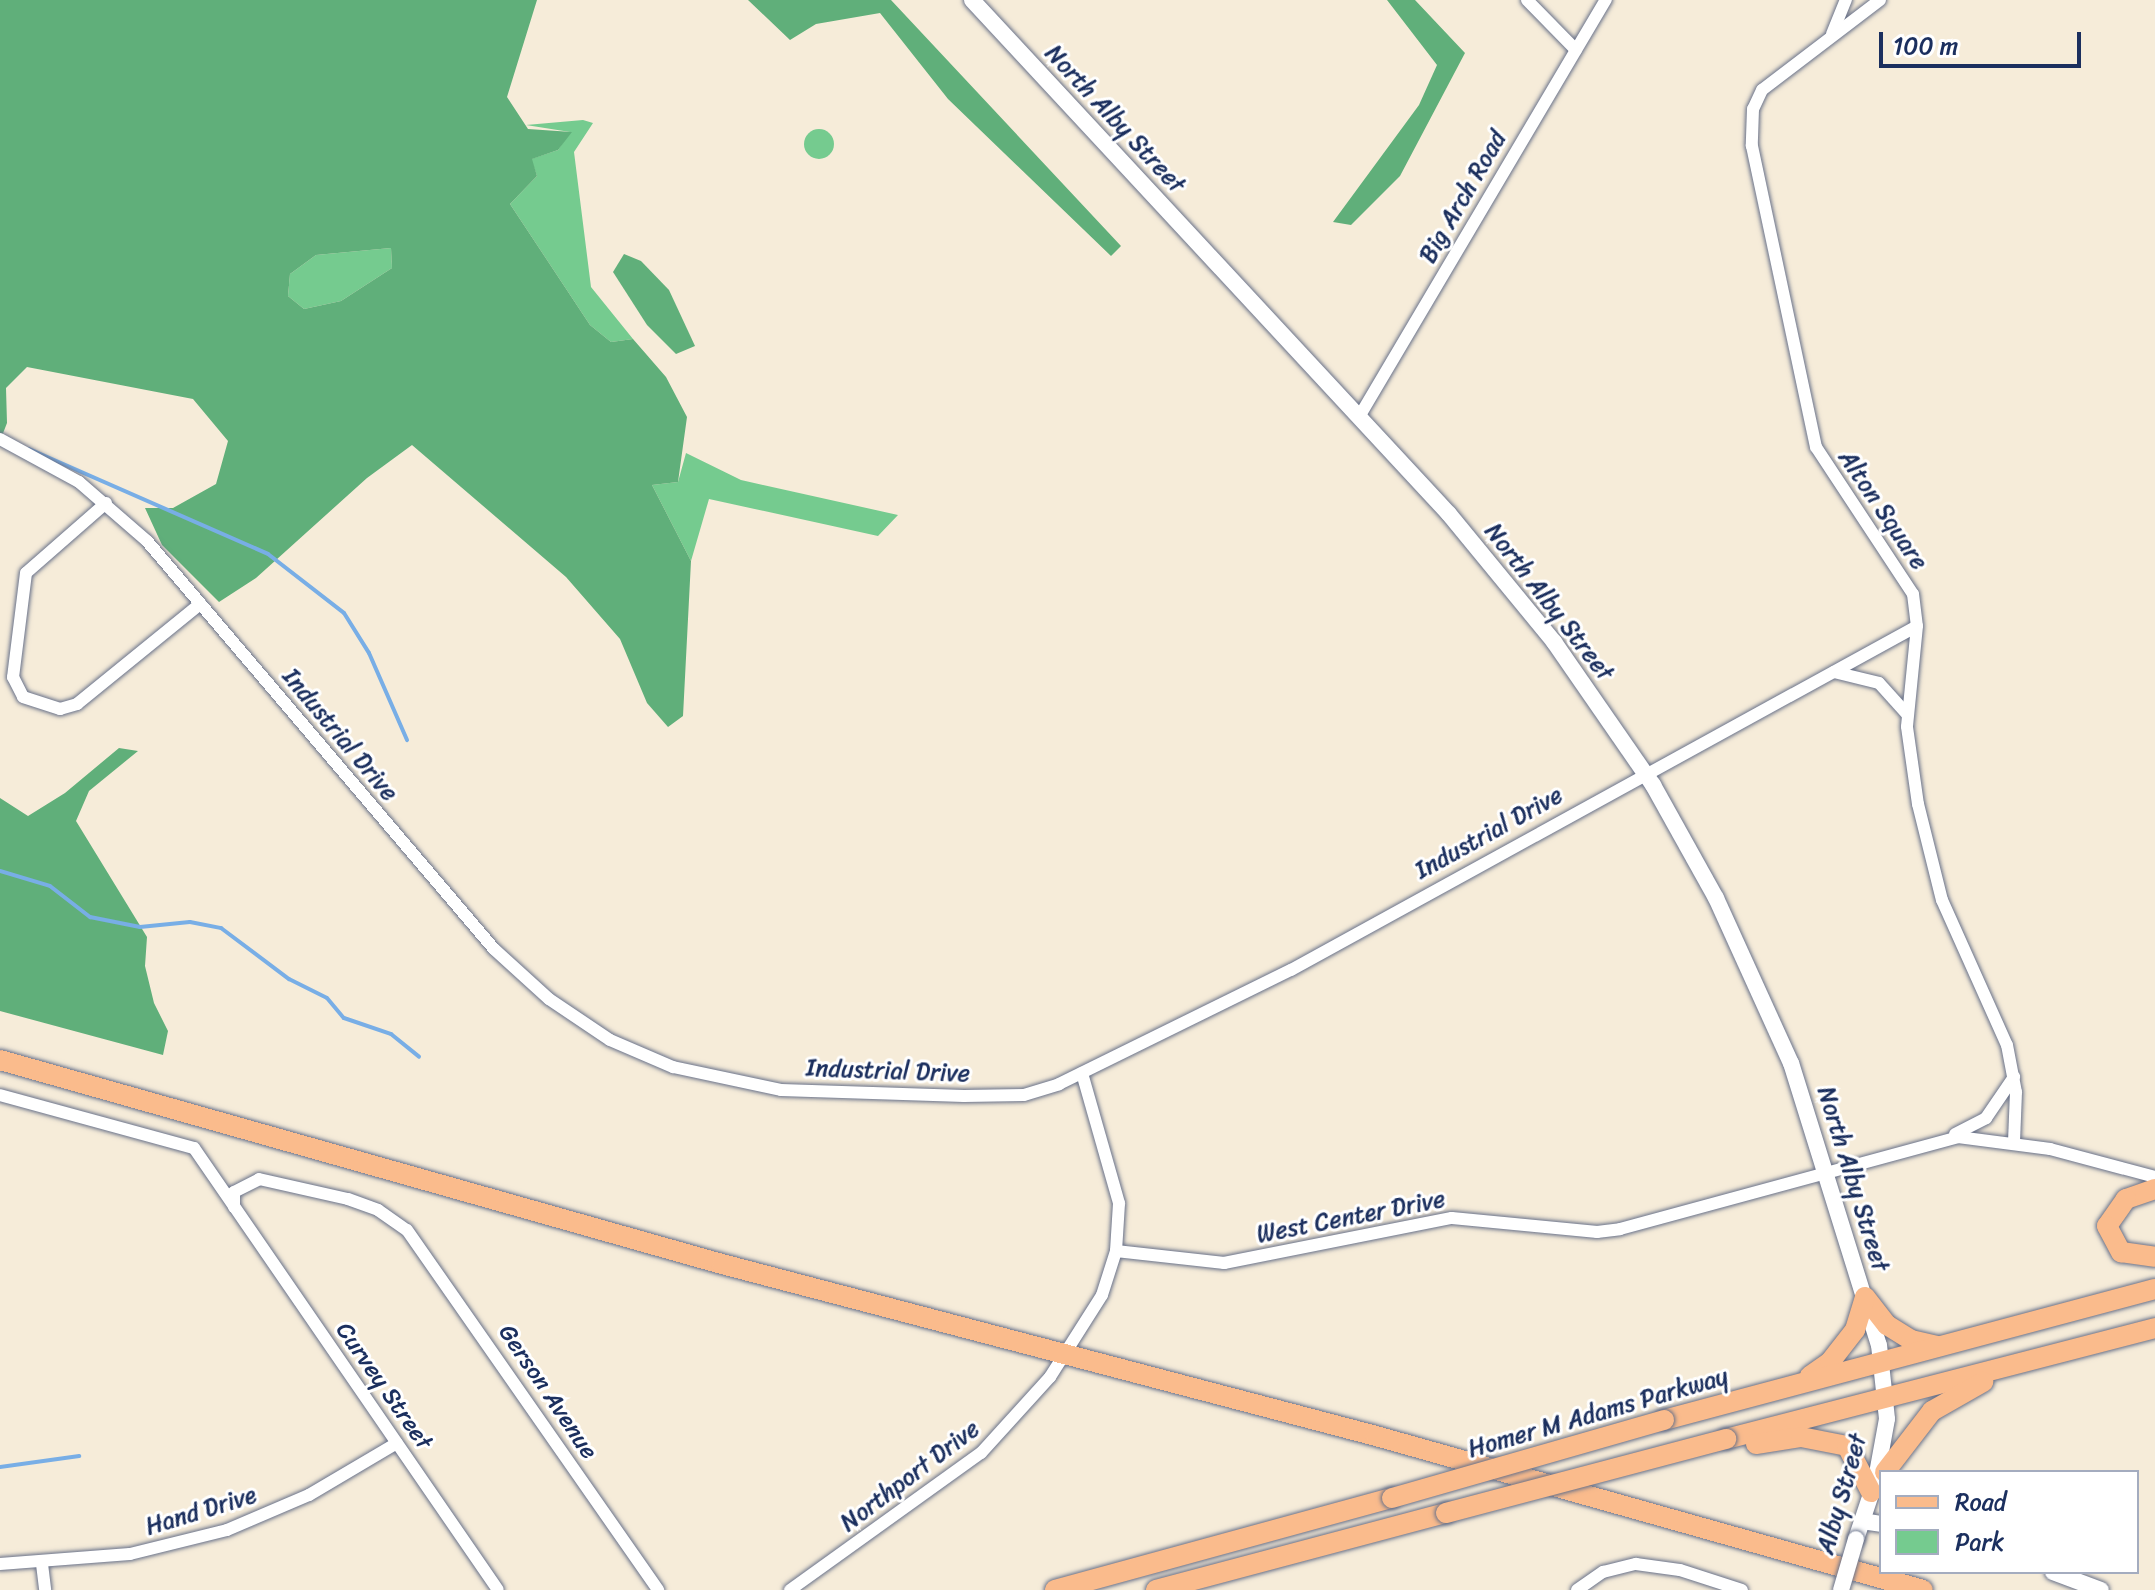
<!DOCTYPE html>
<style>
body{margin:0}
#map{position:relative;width:2155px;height:1590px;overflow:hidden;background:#f6ecd9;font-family:Sriracha,sans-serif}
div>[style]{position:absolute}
.green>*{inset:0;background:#75cb8f}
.round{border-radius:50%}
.forest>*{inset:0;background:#60af7a}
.stream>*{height:4px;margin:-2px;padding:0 2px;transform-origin:2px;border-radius:2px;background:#78aee6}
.roads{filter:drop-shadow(0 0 2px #687189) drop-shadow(0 0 2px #687189)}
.minor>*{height:12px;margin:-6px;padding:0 6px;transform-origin:6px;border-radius:6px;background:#fff}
.tertiary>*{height:16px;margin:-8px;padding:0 8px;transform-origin:8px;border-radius:8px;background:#fff}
.primary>*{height:20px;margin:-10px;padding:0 10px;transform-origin:10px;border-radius:10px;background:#fabb8c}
.trunk>*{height:20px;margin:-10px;padding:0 10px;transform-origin:10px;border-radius:10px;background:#fabb8c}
.bridges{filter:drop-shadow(0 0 2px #687189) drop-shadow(0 0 2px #687189)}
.tertiary-bridge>*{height:16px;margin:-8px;padding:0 8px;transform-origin:8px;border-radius:8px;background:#fff}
.primary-bridge>*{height:20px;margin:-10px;padding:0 10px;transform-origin:10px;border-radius:10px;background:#fabb8c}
span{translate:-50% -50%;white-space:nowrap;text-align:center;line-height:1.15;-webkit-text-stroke:6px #fff;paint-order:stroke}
.street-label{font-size:24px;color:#1b2f5e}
.legend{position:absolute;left:1879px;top:1470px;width:260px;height:104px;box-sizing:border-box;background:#fff;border:2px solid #a4acbf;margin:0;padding:10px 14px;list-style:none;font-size:24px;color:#1b2f5e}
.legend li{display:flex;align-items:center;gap:16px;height:40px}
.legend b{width:40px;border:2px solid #a4acbf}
.scale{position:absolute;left:1879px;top:32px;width:202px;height:36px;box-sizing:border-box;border:4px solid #1b2f5e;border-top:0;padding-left:10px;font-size:24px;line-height:28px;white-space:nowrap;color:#1b2f5e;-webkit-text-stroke:6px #fff;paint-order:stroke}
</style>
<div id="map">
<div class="green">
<i style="clip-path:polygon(583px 120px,593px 123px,574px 152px,591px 287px,633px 339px,611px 342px,590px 325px,510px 204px,537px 176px,531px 159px,558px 150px,570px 132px,526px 125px)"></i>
<i class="round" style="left:804px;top:129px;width:30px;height:30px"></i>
<i style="clip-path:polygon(391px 248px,392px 268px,341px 301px,304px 309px,288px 296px,290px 274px,316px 255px)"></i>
<i style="clip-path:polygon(686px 453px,741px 480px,898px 515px,878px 536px,709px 499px,691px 561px,652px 485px,678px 482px)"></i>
</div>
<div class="forest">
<i style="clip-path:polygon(evenodd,0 0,537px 0,507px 97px,528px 129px,572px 132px,558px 150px,532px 159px,537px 176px,510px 204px,590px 325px,611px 342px,633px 339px,666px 377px,687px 417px,678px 482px,652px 485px,691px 561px,683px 716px,668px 727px,647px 703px,620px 639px,566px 577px,412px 445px,367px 478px,256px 578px,219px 602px,162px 545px,145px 508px,173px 508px,216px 484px,228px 441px,193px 399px,27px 367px,6px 388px,7px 423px,0 441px,0 0,391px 248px,392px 268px,341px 301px,304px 309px,288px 296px,290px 274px,316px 255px,391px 248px)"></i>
<i style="clip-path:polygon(748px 0,891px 0,1121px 246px,1111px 256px,948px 99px,880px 13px,816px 24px,790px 40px)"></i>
<i style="clip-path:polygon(1387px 0,1415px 0,1465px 53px,1400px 176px,1351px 225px,1333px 222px,1419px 105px,1437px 65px)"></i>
<i style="clip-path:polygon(624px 254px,641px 261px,669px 290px,695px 346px,676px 354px,647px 325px,613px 272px)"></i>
<i style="clip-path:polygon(119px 748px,138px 751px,89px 791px,76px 821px,147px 937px,145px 966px,154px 1003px,168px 1031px,163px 1055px,0 1011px,0 798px,28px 816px,65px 793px)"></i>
</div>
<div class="stream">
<i style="left:29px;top:449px;width:261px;rotate:23.7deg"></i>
<i style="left:268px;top:554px;width:96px;rotate:37.8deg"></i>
<i style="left:344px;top:613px;width:47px;rotate:58deg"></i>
<i style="left:369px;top:653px;width:95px;rotate:66.4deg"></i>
<i style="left:0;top:871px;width:52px;rotate:16.7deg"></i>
<i style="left:50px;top:886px;width:51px;rotate:37.8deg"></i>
<i style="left:90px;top:917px;width:51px;rotate:11.3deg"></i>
<i style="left:140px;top:927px;width:50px;rotate:-5.7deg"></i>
<i style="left:190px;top:922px;width:32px;rotate:11deg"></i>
<i style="left:221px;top:928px;width:85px;rotate:36.9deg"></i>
<i style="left:289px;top:979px;width:42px;rotate:26.6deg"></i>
<i style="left:327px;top:998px;width:26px;rotate:50deg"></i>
<i style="left:344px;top:1018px;width:50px;rotate:18.8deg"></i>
<i style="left:391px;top:1034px;width:36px;rotate:39deg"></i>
<i style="left:0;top:1467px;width:80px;rotate:-7.9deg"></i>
</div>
<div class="roads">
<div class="minor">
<i style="left:1527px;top:0;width:70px;rotate:45.6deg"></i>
<i style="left:1880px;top:0;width:148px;rotate:142.7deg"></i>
<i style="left:1762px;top:90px;width:21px;rotate:115deg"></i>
<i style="left:1753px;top:109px;width:37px;rotate:92deg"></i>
<i style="left:1752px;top:146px;width:308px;rotate:78deg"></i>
<i style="left:1816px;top:447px;width:176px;rotate:56.6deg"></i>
<i style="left:1913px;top:594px;width:32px;rotate:83deg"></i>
<i style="left:1917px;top:626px;width:101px;rotate:95.7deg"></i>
<i style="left:1907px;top:727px;width:78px;rotate:81.9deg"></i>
<i style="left:1918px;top:804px;width:99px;rotate:76deg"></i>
<i style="left:1942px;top:900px;width:159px;rotate:65.9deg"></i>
<i style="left:2007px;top:1045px;width:48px;rotate:79.2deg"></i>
<i style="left:2016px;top:1092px;width:50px;rotate:92.3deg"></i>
<i style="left:1832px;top:34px;width:37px;rotate:-68deg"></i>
<i style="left:1359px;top:417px;width:485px;rotate:-59.4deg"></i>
<i style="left:0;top:439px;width:90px;rotate:28.6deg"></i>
<i style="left:79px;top:482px;width:90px;rotate:40.9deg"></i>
<i style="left:147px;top:541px;width:536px;rotate:49.62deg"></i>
<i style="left:494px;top:949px;width:74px;rotate:42.3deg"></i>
<i style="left:549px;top:999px;width:73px;rotate:33.9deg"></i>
<i style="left:610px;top:1040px;width:69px;rotate:23.2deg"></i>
<i style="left:673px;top:1067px;width:110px;rotate:12deg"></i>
<i style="left:781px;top:1090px;width:183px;rotate:1.9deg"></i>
<i style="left:964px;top:1096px;width:60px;rotate:-1deg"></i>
<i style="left:1024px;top:1095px;width:37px;rotate:-17deg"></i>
<i style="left:1059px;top:1084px;width:258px;rotate:-26.2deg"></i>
<i style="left:1291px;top:970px;width:714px;rotate:-28.79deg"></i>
<i style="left:106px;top:503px;width:106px;rotate:138.8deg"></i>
<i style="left:26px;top:573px;width:105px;rotate:97.1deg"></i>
<i style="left:13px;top:677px;width:22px;rotate:63deg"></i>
<i style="left:23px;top:697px;width:39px;rotate:18deg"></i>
<i style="left:60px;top:709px;width:18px;rotate:-16deg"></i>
<i style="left:77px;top:704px;width:159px;rotate:-39.1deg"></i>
<i style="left:1834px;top:672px;width:46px;rotate:13.7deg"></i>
<i style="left:1879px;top:683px;width:42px;rotate:47.9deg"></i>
<i style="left:0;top:1095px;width:201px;rotate:15.3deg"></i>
<i style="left:194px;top:1148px;width:536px;rotate:55.48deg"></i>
<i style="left:1955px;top:1134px;width:35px;rotate:-27deg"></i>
<i style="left:1986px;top:1118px;width:50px;rotate:-55.7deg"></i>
<i style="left:234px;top:1207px;width:15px;rotate:-90deg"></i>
<i style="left:234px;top:1192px;width:28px;rotate:-27deg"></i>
<i style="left:259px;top:1179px;width:91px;rotate:12.7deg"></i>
<i style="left:348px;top:1199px;width:32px;rotate:20deg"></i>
<i style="left:378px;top:1210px;width:35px;rotate:35deg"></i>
<i style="left:407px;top:1230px;width:439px;rotate:55.1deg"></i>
<i style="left:1116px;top:1251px;width:109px;rotate:6.3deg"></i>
<i style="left:1224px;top:1263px;width:232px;rotate:-11.2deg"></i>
<i style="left:1452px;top:1218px;width:146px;rotate:5.5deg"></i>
<i style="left:1597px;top:1232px;width:23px;rotate:-7deg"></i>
<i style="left:1620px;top:1229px;width:350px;rotate:-15.2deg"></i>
<i style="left:1958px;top:1137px;width:93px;rotate:7.4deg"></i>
<i style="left:2050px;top:1149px;width:109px;rotate:14.9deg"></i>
<i style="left:0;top:1564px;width:130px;rotate:-4.4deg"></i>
<i style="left:130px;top:1554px;width:100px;rotate:-13.9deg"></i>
<i style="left:227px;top:1530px;width:89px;rotate:-23.1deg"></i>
<i style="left:309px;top:1495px;width:102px;rotate:-30.6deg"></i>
<i style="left:42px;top:1564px;width:26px;rotate:83deg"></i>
<i style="left:790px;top:1590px;width:235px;rotate:-35.7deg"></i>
<i style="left:981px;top:1453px;width:103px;rotate:-47.8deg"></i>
<i style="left:1050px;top:1377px;width:97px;rotate:-57.6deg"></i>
<i style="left:1102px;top:1295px;width:46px;rotate:-72.3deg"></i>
<i style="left:1116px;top:1251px;width:48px;rotate:-86.4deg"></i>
<i style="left:1119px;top:1203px;width:135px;rotate:-105.9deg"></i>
<i style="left:1577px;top:1590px;width:32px;rotate:-35deg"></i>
<i style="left:1603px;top:1572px;width:34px;rotate:-14deg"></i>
<i style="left:1636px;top:1564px;width:44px;rotate:7.8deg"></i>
<i style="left:1680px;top:1570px;width:65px;rotate:17.9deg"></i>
</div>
<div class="tertiary">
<i style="left:972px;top:0;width:701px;rotate:47.14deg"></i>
<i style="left:1449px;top:514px;width:166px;rotate:50.6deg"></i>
<i style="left:1554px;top:642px;width:174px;rotate:55.3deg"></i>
<i style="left:1653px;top:785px;width:129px;rotate:60.9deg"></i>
<i style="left:1716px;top:898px;width:181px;rotate:65.6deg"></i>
<i style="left:1791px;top:1063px;width:295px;rotate:72.7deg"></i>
<i style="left:1879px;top:1345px;width:74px;rotate:83.8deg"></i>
<i style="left:1887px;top:1419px;width:61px;rotate:100.4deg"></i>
<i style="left:1876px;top:1479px;width:63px;rotate:108.4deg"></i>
<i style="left:1862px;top:1521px;width:19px;rotate:9deg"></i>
<i style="left:2053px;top:1572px;width:51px;rotate:20.6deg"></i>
</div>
<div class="primary">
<i style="left:2155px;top:1189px;width:31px;rotate:161deg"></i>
<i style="left:2126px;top:1199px;width:33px;rotate:125deg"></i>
<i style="left:2107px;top:1226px;width:30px;rotate:62deg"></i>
<i style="left:2121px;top:1252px;width:34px;rotate:8deg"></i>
<i style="left:1865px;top:1297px;width:36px;rotate:52deg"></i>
<i style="left:1887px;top:1325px;width:28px;rotate:32deg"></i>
<i style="left:1911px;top:1340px;width:28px;rotate:13deg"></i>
<i style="left:1810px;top:1376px;width:24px;rotate:-35deg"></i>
<i style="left:1830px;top:1362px;width:41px;rotate:-52deg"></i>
<i style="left:1855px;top:1330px;width:34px;rotate:-73deg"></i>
<i style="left:1664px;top:1420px;width:508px;rotate:-14.94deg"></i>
<i style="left:1726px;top:1439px;width:443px;rotate:-14.5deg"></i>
<i style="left:1756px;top:1444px;width:46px;rotate:-8.8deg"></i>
<i style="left:1801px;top:1437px;width:47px;rotate:11.1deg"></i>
<i style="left:1847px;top:1446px;width:52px;rotate:62.4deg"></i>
<i style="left:1885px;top:1472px;width:77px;rotate:-52.4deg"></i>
<i style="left:1932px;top:1411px;width:59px;rotate:-29.6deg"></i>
<i style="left:1055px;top:1590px;width:349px;rotate:-15.3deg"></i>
<i style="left:1156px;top:1590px;width:300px;rotate:-14.9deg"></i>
</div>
<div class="trunk">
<i style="left:0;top:1060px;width:750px;rotate:15.78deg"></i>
<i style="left:722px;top:1264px;width:676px;rotate:14.73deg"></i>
<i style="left:1376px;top:1436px;width:568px;rotate:15.72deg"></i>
</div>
</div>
<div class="bridges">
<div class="tertiary-bridge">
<i style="left:1841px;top:1590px;width:53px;rotate:-73.6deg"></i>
</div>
<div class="primary-bridge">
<i style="left:1392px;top:1498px;width:283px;rotate:-16deg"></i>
<i style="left:1446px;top:1513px;width:290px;rotate:-14.8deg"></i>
</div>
</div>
<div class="street-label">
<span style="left:1115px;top:119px;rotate:47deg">North Alby Street</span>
<span style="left:1463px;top:197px;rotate:-60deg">Big Arch Road</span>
<span style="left:1883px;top:510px;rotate:56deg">Alton Square</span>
<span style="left:1549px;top:602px;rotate:52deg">North Alby Street</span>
<span style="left:340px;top:735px;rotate:50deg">Industrial Drive</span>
<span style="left:1489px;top:833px;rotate:-29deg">Industrial Drive</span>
<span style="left:888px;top:1071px;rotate:2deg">Industrial Drive</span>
<span style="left:1853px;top:1179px;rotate:73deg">North Alby Street</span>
<span style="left:1351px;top:1217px;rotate:-11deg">West Center Drive</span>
<span style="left:384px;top:1386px;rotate:55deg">Curvey Street</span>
<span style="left:548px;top:1392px;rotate:56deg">Gerson Avenue</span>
<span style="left:1598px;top:1413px;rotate:-16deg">Homer M Adams Parkway</span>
<span style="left:910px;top:1476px;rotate:-37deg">Northport Drive</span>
<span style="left:1842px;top:1494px;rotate:-74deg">Alby Street</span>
<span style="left:201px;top:1511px;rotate:-17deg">Hand Drive</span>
</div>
<ul class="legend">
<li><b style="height:10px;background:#fabb8c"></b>Road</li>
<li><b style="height:22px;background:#75cb8f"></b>Park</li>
</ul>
<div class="scale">100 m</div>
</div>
